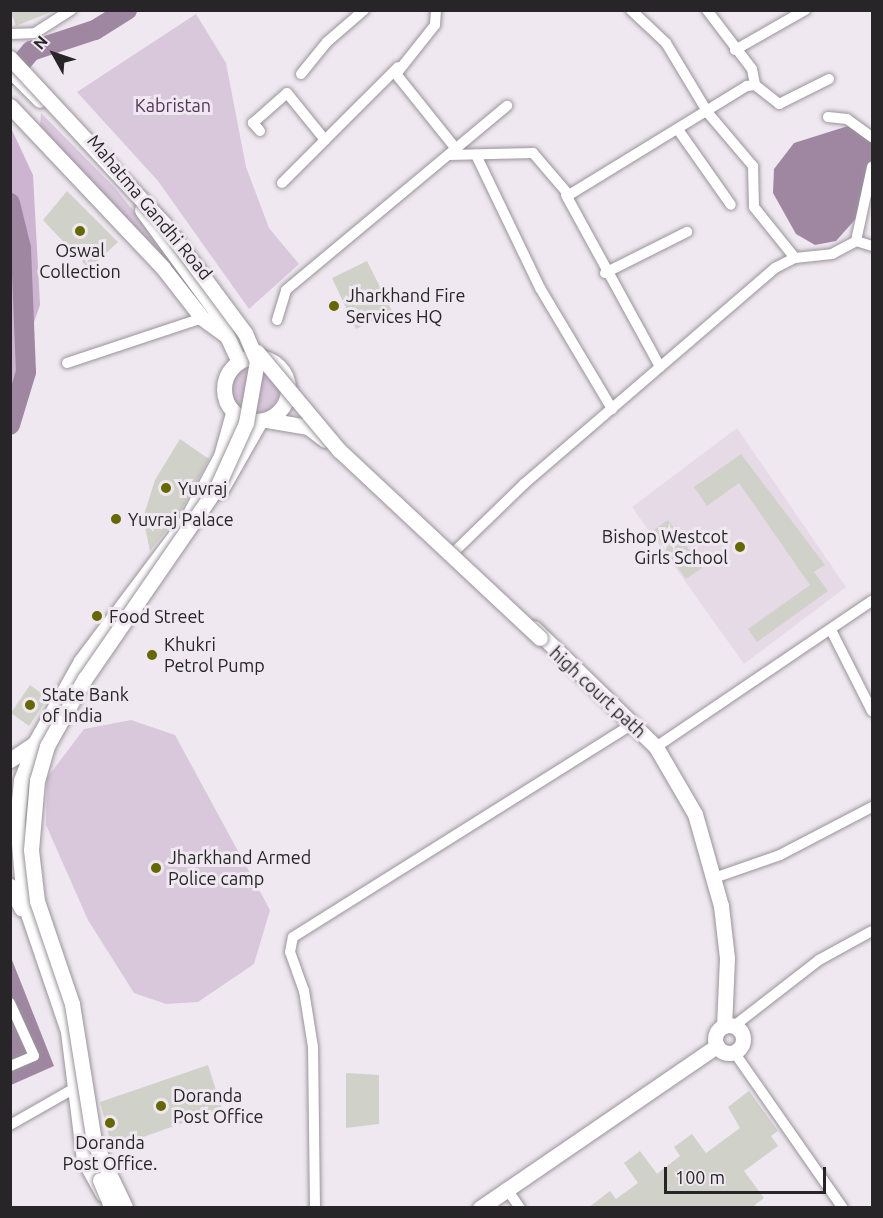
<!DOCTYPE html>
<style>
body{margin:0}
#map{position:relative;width:883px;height:1218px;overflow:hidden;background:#efe8f0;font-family:Ubuntu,sans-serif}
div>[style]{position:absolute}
.built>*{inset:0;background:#e6dae7}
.green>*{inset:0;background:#d9c7dc}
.round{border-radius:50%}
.forest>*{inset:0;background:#cdb4d0}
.water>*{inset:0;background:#9f87a2}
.river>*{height:20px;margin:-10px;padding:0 10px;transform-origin:10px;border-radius:10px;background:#9f87a2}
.building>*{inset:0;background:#d0d1c8}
.roads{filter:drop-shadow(0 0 2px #9a939a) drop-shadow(0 0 2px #9a939a)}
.street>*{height:10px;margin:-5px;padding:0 5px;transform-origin:5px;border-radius:5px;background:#fff}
.secondary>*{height:15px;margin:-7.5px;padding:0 7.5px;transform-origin:7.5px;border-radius:7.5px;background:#fff}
.secondary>.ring{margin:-7.5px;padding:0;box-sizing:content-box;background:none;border:15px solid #fff;border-radius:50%}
.bridges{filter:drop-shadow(0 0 2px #9a939a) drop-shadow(0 0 2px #9a939a)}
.secondary-bridge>*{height:15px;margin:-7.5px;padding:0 7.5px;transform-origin:7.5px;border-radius:7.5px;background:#fff}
.dots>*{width:16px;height:16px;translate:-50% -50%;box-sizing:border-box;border:3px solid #efe8f0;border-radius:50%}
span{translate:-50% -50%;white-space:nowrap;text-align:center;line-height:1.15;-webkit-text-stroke:6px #efe8f0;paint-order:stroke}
.park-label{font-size:18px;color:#55325a}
.street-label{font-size:18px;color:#282528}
.poi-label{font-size:18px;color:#282528}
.left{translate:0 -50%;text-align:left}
.right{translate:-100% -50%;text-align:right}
.frame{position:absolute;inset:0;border:12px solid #282528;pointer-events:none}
.north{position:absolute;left:24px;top:24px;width:60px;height:60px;-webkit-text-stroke:4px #efe8f0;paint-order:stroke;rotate:310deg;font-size:16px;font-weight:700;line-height:24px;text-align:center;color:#282528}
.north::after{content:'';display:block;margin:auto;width:21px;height:27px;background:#282528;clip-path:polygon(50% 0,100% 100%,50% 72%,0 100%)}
.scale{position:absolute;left:664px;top:1167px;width:162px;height:27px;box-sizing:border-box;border:3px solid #282528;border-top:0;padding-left:8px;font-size:18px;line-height:21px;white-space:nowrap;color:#282528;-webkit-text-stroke:4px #efe8f0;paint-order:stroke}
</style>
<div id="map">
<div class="built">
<i style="clip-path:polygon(737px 428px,846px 587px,744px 664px,632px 507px)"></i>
</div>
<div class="green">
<i style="clip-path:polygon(196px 14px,226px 63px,246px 167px,269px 228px,299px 264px,249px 309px,158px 181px,77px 92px)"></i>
<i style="clip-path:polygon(41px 113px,115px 188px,180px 269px,180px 278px,40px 126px)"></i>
<i class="round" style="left:231px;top:366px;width:48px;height:48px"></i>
<i style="clip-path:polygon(131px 720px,175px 735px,270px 910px,254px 964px,198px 1002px,166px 1004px,134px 993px,88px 920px,46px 825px,47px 778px,84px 729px)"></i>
</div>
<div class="forest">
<i style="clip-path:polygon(11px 128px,33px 175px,40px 305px,11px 388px)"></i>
</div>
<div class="water">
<i style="clip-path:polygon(848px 126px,872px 141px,872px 184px,860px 214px,836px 241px,815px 245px,796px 234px,773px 193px,774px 169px,794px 143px)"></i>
<i style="clip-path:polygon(10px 955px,54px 1066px,11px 1085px,10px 1085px)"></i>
</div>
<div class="river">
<i style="left:10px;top:76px;width:33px;rotate:-50deg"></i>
<i style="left:31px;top:51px;width:67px;rotate:-18.2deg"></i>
<i style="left:95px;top:30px;width:38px;rotate:-32deg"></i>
<i style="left:10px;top:203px;width:46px;rotate:76.3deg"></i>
<i style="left:21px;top:248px;width:124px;rotate:87.7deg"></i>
<i style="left:26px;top:372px;width:55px;rotate:106.8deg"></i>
</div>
<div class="building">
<i style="clip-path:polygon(10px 10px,56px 10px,16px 26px)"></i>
<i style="clip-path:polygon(67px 191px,118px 242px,89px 269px,43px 220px)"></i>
<i style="clip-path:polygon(367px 261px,392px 311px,356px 329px,332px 278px)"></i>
<i style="clip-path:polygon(180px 439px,209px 459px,178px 516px,150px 551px,143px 518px,155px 480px)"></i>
<i style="clip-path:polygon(741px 454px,825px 565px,814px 572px,828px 591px,757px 642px,748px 629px,810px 585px,739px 483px,707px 506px,694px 487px)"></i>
<i style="clip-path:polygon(668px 520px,702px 568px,686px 579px,652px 531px)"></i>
<i style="clip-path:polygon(30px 685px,48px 698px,29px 726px,11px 713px)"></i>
<i style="clip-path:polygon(208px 1065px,222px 1109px,112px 1148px,100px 1102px)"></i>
<i style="clip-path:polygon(346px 1073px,379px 1075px,379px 1124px,346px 1128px)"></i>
<i style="clip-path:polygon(749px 1091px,778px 1131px,771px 1136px,778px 1146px,744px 1171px,764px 1198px,751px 1208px,588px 1208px,610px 1191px,616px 1199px,638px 1183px,624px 1163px,640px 1151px,657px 1174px,680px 1156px,674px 1147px,692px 1134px,706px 1153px,740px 1128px,728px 1107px)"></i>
</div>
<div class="roads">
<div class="street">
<i style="left:436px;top:10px;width:15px;rotate:94deg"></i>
<i style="left:435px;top:25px;width:63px;rotate:128.5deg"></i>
<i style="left:396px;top:74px;width:96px;rotate:51.3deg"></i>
<i style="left:631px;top:10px;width:48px;rotate:43.3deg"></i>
<i style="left:666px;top:43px;width:82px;rotate:59deg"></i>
<i style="left:708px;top:113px;width:70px;rotate:49.7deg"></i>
<i style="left:753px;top:166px;width:41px;rotate:88.6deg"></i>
<i style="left:754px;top:207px;width:65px;rotate:51.2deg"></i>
<i style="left:707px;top:10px;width:74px;rotate:52.7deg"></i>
<i style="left:752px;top:69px;width:16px;rotate:79deg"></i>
<i style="left:10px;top:34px;width:25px;rotate:-2deg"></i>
<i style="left:35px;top:33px;width:43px;rotate:-32.6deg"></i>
<i style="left:735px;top:50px;width:81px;rotate:-29.7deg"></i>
<i style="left:301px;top:74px;width:41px;rotate:-50.9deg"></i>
<i style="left:327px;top:42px;width:49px;rotate:-40.9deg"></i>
<i style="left:828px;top:117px;width:19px;rotate:6deg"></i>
<i style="left:847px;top:119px;width:31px;rotate:36deg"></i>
<i style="left:260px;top:131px;width:11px;rotate:-131deg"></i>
<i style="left:253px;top:123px;width:45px;rotate:-41.4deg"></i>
<i style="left:287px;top:93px;width:60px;rotate:51deg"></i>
<i style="left:325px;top:140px;width:103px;rotate:-45deg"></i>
<i style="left:679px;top:131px;width:90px;rotate:54.9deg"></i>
<i style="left:449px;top:155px;width:84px;rotate:-1.4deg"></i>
<i style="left:533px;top:153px;width:55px;rotate:49.4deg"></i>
<i style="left:569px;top:195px;width:209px;rotate:-31.5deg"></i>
<i style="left:747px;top:86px;width:8px;rotate:-7deg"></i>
<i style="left:755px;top:85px;width:31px;rotate:38deg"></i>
<i style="left:779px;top:104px;width:56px;rotate:-26.6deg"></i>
<i style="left:476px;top:155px;width:148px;rotate:64.3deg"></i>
<i style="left:540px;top:288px;width:141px;rotate:59.2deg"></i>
<i style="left:282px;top:183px;width:61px;rotate:-45deg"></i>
<i style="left:566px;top:195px;width:196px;rotate:61.3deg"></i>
<i style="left:856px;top:241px;width:76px;rotate:-77.8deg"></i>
<i style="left:605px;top:273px;width:92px;rotate:-26.6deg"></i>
<i style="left:277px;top:320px;width:31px;rotate:-73deg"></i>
<i style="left:286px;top:290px;width:288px;rotate:-39.8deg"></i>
<i style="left:67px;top:363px;width:142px;rotate:-18.4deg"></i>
<i style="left:456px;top:550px;width:95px;rotate:-44.1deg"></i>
<i style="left:524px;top:484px;width:331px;rotate:-40.7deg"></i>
<i style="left:775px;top:268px;width:22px;rotate:-27deg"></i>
<i style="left:795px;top:258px;width:37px;rotate:-6deg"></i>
<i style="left:832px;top:254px;width:27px;rotate:-28deg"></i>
<i style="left:856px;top:241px;width:17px;rotate:17deg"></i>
<i style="left:831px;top:630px;width:91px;rotate:63.2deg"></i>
<i style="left:656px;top:747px;width:261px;rotate:-34.1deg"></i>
<i style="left:717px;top:877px;width:67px;rotate:-19.2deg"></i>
<i style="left:780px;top:855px;width:104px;rotate:-27.6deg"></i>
<i style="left:10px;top:1003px;width:58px;rotate:65.6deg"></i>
<i style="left:34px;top:1056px;width:26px;rotate:157deg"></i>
<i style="left:734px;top:1026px;width:108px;rotate:-37.8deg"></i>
<i style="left:819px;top:960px;width:60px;rotate:-28.7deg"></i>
<i style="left:734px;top:1052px;width:190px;rotate:55.1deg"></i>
<i style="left:10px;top:1125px;width:81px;rotate:-29.7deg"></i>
<i style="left:506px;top:1188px;width:24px;rotate:55deg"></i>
<i style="left:315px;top:1208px;width:161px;rotate:-90.7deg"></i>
<i style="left:313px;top:1047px;width:57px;rotate:-99.1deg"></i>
<i style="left:304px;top:991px;width:41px;rotate:-109.7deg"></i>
<i style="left:290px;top:952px;width:15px;rotate:-79deg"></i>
<i style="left:293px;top:937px;width:401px;rotate:-32.1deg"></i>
</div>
<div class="secondary">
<i style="left:10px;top:70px;width:42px;rotate:45deg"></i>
<i style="left:10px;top:106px;width:223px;rotate:46.6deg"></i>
<i style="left:163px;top:268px;width:63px;rotate:52deg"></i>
<i style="left:202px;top:318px;width:29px;rotate:36deg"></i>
<i style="left:142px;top:210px;width:124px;rotate:53.9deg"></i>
<i style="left:215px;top:310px;width:57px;rotate:65.2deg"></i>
<i class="ring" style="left:224px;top:357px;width:49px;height:49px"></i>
<i style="left:267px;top:420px;width:42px;rotate:9.7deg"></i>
<i style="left:308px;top:427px;width:21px;rotate:37deg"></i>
<i style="left:220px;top:491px;width:81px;rotate:-60.3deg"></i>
<i style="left:534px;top:628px;width:170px;rotate:44.3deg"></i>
<i style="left:656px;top:747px;width:78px;rotate:59.8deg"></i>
<i style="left:695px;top:814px;width:96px;rotate:74.2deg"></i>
<i style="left:721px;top:906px;width:52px;rotate:83.4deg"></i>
<i style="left:727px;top:958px;width:68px;rotate:92.5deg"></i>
<i style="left:10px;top:760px;width:30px;rotate:-34deg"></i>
<i style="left:10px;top:886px;width:25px;rotate:63deg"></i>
<i class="ring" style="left:715px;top:1025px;width:13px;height:13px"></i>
<i style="left:103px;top:1194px;width:39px;rotate:-119deg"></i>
<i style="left:84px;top:1160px;width:130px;rotate:-97.1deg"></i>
<i style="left:68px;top:1031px;width:136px;rotate:-108.8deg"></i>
<i style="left:24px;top:902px;width:81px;rotate:-94.9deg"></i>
<i style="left:17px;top:821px;width:41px;rotate:-84.4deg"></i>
<i style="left:21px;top:780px;width:40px;rotate:-69deg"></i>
<i style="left:35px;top:743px;width:94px;rotate:-60.7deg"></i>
<i style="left:81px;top:661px;width:175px;rotate:-53.1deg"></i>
<i style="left:186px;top:521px;width:74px;rotate:-61.7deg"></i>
<i style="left:221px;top:456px;width:45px;rotate:-74.4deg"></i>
<i style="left:480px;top:1208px;width:287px;rotate:-34.4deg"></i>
</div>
</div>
<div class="bridges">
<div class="secondary-bridge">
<i style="left:10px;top:58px;width:226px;rotate:47.1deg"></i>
<i style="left:164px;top:224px;width:136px;rotate:53.4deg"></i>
<i style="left:245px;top:333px;width:30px;rotate:67deg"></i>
<i style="left:257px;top:361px;width:63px;rotate:100.1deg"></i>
<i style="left:246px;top:423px;width:70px;rotate:114.4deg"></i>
<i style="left:217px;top:487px;width:232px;rotate:124.6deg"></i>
<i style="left:85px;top:678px;width:78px;rotate:119.2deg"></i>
<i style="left:47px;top:746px;width:35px;rotate:106deg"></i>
<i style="left:37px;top:780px;width:70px;rotate:94.9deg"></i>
<i style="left:31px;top:850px;width:51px;rotate:83.3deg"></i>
<i style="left:37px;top:901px;width:109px;rotate:71.2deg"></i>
<i style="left:72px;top:1004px;width:140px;rotate:80.9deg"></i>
<i style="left:94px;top:1142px;width:72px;rotate:64.5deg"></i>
<i style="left:257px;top:352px;width:128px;rotate:50.1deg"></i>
<i style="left:339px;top:450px;width:275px;rotate:43.1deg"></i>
<i style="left:100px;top:1180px;width:30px;rotate:67deg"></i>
</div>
</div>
<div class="dots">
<i style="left:80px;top:231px;background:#656701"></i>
<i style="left:334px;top:306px;background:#656701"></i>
<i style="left:166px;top:488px;background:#656701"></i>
<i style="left:116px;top:519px;background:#656701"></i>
<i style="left:740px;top:547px;background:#656701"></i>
<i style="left:97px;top:616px;background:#656701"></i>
<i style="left:152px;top:655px;background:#656701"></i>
<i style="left:30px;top:705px;background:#656701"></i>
<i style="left:156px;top:868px;background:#656701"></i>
<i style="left:161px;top:1106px;background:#656701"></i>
<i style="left:110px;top:1123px;background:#656701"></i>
</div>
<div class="park-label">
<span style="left:173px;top:105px">Kabristan</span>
</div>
<div class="street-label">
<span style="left:150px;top:207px;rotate:50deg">Mahatma Gandhi Road</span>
<span style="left:598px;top:692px;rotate:43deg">high court path</span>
</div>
<div class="poi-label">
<span style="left:80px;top:261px">Oswal<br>Collection</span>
<span class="left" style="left:346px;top:306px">Jharkhand Fire<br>Services HQ</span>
<span class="left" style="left:178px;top:488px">Yuvraj</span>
<span class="left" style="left:128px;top:519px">Yuvraj Palace</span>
<span class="right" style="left:728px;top:547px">Bishop Westcot<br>Girls School</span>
<span class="left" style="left:109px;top:616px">Food Street</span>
<span class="left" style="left:164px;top:655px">Khukri<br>Petrol Pump</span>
<span class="left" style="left:42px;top:705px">State Bank<br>of India</span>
<span class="left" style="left:168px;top:868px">Jharkhand Armed<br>Police camp</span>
<span class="left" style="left:173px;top:1106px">Doranda<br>Post Office</span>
<span style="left:110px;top:1153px">Doranda<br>Post Office.</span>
</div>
<div class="frame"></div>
<div class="north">N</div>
<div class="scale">100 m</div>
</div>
